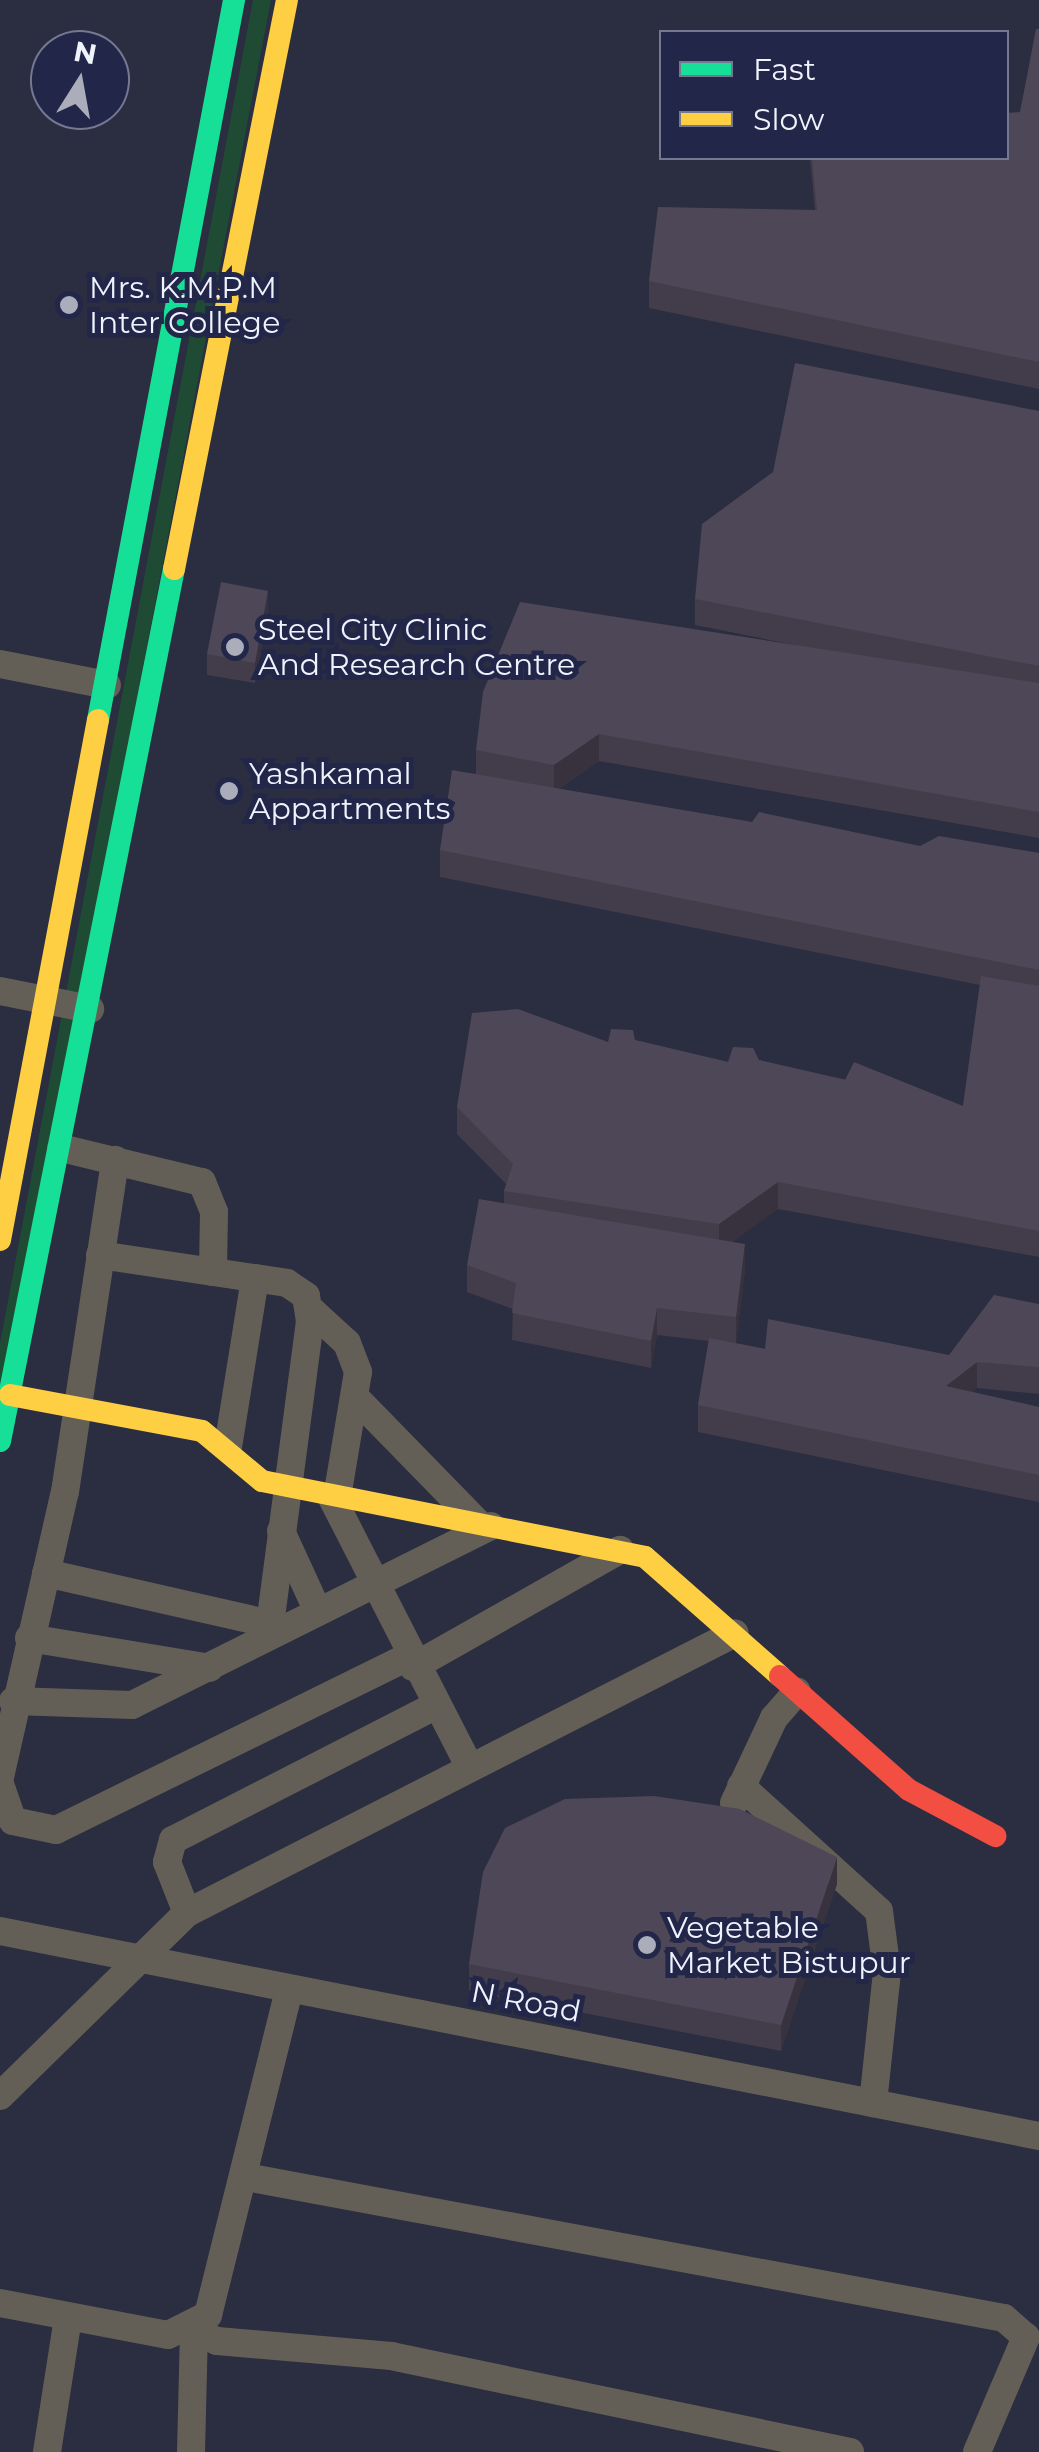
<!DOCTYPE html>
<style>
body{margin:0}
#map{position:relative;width:1039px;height:2452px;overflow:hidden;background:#2b2d40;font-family:Montserrat,sans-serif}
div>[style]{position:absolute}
.green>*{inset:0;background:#1f4b35}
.street>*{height:28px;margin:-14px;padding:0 14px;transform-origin:14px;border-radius:14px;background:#635f56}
.fast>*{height:22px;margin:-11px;padding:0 11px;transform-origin:11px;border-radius:11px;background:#16e098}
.slow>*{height:22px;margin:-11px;padding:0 11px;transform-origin:11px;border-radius:11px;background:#ffcf43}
.jam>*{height:22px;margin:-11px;padding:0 11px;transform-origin:11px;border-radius:11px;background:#f24e42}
.wall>*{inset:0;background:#433d4b}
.shaded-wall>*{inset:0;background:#37323d}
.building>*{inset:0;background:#4e4757}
.dots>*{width:28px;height:28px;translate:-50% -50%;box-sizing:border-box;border:5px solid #222749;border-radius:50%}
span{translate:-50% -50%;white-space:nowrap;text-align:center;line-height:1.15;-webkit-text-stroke:10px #222749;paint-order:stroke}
.poi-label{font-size:30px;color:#f0f2fc}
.left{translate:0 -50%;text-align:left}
.street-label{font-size:30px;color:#f0f2fc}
.legend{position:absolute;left:659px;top:30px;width:350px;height:130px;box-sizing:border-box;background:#222749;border:2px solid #747891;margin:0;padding:12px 18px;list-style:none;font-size:30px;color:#f0f2fc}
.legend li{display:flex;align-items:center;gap:20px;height:50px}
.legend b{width:50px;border:2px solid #747891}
.north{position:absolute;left:30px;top:30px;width:100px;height:100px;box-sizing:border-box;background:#222749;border:2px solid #747891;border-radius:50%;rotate:11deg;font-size:28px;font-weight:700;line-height:40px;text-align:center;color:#f0f2fc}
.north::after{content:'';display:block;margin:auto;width:35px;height:45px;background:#abadba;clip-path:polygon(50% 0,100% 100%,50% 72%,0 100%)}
</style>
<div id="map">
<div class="green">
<i style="clip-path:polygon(253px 0,271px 0,0 1411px,0 1343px)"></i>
</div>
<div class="street">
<i style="left:0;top:664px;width:109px;rotate:11.1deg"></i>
<i style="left:0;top:991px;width:92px;rotate:11.3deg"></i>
<i style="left:61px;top:1148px;width:145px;rotate:13.6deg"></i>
<i style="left:202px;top:1182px;width:32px;rotate:68deg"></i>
<i style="left:214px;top:1212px;width:60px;rotate:91deg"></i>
<i style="left:100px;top:1255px;width:189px;rotate:8.5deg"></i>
<i style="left:287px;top:1283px;width:23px;rotate:34deg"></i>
<i style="left:306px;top:1296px;width:25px;rotate:81deg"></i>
<i style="left:310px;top:1321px;width:305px;rotate:97.5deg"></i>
<i style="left:310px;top:1309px;width:50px;rotate:42.6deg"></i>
<i style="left:347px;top:1343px;width:31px;rotate:69deg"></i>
<i style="left:358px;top:1372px;width:127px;rotate:99.5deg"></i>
<i style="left:355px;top:1397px;width:176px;rotate:45.7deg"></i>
<i style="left:228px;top:1447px;width:171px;rotate:-80.9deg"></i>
<i style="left:331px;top:1496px;width:305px;rotate:62.9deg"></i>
<i style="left:281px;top:1531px;width:89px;rotate:65.4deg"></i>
<i style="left:46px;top:1573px;width:244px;rotate:12.8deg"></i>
<i style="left:29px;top:1638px;width:183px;rotate:9.4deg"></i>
<i style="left:413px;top:1667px;width:238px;rotate:-29.5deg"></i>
<i style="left:13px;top:1701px;width:119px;rotate:1.9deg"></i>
<i style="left:132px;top:1705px;width:401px;rotate:-26.5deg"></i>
<i style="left:0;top:1777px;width:292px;rotate:-77.2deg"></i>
<i style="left:65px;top:1492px;width:336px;rotate:-81.4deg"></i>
<i style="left:0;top:1784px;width:39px;rotate:71deg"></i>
<i style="left:13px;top:1821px;width:44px;rotate:11.8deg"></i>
<i style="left:56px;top:1830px;width:392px;rotate:-26.2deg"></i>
<i style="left:741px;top:1786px;width:186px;rotate:42.2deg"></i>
<i style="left:879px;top:1911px;width:62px;rotate:82.5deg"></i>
<i style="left:887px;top:1972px;width:132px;rotate:96.1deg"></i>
<i style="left:734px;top:1803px;width:94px;rotate:-64.8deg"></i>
<i style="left:774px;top:1718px;width:35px;rotate:-49deg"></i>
<i style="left:187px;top:1913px;width:55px;rotate:-111.4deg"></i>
<i style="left:167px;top:1862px;width:23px;rotate:-75deg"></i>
<i style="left:173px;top:1840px;width:294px;rotate:-27.1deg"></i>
<i style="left:0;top:1931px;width:1059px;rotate:11.16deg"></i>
<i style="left:0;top:2096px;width:262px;rotate:-44.4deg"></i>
<i style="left:187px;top:1913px;width:615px;rotate:-27.06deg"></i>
<i style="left:246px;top:2177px;width:771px;rotate:10.54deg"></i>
<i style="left:1004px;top:2318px;width:29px;rotate:41deg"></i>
<i style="left:1026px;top:2337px;width:125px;rotate:113.1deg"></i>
<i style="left:0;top:2303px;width:171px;rotate:10.8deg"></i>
<i style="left:168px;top:2335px;width:45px;rotate:-26.6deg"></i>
<i style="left:208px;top:2315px;width:336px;rotate:-76deg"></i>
<i style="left:194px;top:2330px;width:25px;rotate:26deg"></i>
<i style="left:217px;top:2341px;width:175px;rotate:4.9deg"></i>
<i style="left:391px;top:2356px;width:469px;rotate:11.8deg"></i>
<i style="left:47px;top:2452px;width:136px;rotate:-81.1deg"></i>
<i style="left:191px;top:2452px;width:122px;rotate:-88.6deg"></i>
</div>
<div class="fast">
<i style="left:98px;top:720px;width:733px;rotate:-79.3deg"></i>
<i style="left:0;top:1441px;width:889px;rotate:-78.72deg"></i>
</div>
<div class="slow">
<i style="left:174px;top:569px;width:580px;rotate:-78.77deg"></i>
<i style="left:0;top:1240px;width:529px;rotate:-79.33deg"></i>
<i style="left:10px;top:1395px;width:195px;rotate:10.6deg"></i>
<i style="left:202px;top:1431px;width:78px;rotate:39.8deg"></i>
<i style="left:262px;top:1481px;width:390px;rotate:11.2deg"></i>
<i style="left:645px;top:1557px;width:180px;rotate:41.4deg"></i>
</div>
<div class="jam">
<i style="left:780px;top:1676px;width:172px;rotate:41.5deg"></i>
<i style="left:909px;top:1790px;width:98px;rotate:28.1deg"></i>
</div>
<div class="wall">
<i style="clip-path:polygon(1039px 29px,1039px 389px,649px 308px,649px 281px,815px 210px,810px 158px,1006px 158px,1020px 112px)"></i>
<i style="clip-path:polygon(1039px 411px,1039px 838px,599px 761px,559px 789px,752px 822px,920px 846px,1039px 853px,1039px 1257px,778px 1209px,732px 1242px,745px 1270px,736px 1343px,765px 1349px,949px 1355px,1039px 1304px,1039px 1394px,977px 1388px,972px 1392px,1039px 1407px,1039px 1502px,698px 1432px,698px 1405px,709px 1341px,657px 1335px,651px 1368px,512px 1340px,513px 1309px,467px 1292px,467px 1265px,504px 1203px,504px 1191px,506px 1184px,457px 1134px,457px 1107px,608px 1042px,635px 1040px,728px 1062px,759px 1060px,963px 1106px,980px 985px,440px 877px,440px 850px,476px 774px,476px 750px,795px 645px,695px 625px,695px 599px)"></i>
<i style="clip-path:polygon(268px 612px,255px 683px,207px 675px,207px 654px)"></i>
<i style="clip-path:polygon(837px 1884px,781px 2051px,469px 1991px,469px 1964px)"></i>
</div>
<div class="shaded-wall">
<i style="clip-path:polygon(268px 591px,268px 612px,255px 683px,255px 663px)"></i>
<i style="clip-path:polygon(599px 734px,599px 761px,554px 792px,554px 765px)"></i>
<i style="clip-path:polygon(778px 1182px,778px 1209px,719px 1251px,719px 1224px)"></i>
<i style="clip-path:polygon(745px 1244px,745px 1270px,736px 1343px,736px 1317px)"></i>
<i style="clip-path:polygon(657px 1308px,657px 1335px,651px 1368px,651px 1341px)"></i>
<i style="clip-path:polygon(977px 1362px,977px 1388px,946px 1413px,946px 1386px)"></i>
<i style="clip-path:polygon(837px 1857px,837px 1884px,781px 2051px,781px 2025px)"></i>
</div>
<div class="building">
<i style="clip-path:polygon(1036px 29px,1039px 29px,1039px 362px,649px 281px,658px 207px,817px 210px,812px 158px,1006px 158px,1006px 113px,1020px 112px)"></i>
<i style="clip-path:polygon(795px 363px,1039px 411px,1039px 666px,695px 599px,702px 524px,773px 472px)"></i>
<i style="clip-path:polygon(221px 582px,268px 591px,255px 663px,207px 654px)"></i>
<i style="clip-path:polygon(520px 602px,1039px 683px,1039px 812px,599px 734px,554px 765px,476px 750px,483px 692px)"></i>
<i style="clip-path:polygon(452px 770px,752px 822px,759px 812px,920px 846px,939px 836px,1039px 853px,1039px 970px,440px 850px)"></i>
<i style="clip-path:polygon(981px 976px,1039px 986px,1039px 1231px,778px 1182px,719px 1224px,504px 1191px,513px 1164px,457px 1107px,472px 1013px,518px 1009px,608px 1042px,611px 1029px,633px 1030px,635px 1040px,728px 1062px,733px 1047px,753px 1048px,759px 1060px,845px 1080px,854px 1062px,963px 1106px)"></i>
<i style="clip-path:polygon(479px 1199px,745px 1244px,736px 1317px,657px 1308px,651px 1341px,512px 1313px,516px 1283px,467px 1265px)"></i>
<i style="clip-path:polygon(994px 1295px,1039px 1304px,1039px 1367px,977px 1362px,946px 1386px,1039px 1407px,1039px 1475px,698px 1405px,709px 1338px,765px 1349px,768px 1319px,949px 1355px)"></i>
<i style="clip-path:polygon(654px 1796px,740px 1809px,837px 1857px,781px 2025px,469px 1964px,483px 1872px,505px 1828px,565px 1799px)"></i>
</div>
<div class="dots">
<i style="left:69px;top:305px;background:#abadba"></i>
<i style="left:235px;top:647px;background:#abadba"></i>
<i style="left:229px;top:791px;background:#abadba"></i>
<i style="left:647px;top:1945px;background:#abadba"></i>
</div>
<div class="poi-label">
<span class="left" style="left:89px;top:305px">Mrs. K.M.P.M<br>Inter College</span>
<span class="left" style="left:258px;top:647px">Steel City Clinic<br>And Research Centre</span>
<span class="left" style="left:249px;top:791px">Yashkamal<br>Appartments</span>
<span class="left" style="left:667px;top:1945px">Vegetable<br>Market Bistupur</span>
</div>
<div class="street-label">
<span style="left:526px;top:2002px;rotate:11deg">N Road</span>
</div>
<ul class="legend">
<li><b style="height:12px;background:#16e098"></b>Fast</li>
<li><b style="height:12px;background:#ffcf43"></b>Slow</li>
</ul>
<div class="north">N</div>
</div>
